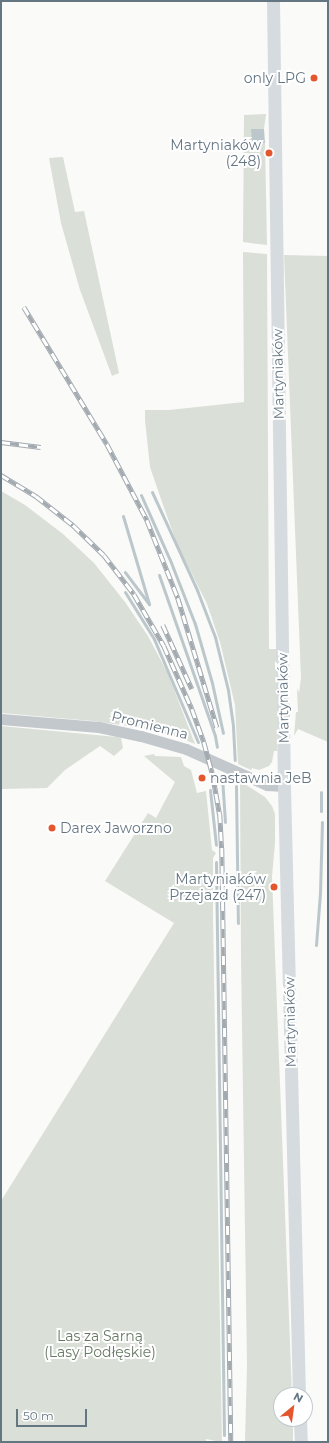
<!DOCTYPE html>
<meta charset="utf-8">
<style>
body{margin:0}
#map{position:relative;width:329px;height:1443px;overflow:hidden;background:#fafaf8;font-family:Montserrat,sans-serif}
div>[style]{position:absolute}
.green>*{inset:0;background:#dadfd7}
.water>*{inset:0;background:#bbc7cb}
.stream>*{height:3px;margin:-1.5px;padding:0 1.5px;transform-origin:1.5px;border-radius:1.5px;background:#bbc7cb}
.minor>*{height:11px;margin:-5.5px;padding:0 5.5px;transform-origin:5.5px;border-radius:5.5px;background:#c3c8cc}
.major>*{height:13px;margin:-6.5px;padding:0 6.5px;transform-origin:6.5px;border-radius:6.5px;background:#d6dbdf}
.rail>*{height:4.5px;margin-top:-2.25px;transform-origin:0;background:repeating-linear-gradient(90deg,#fff 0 9px,#a2aab0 0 18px);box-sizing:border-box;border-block:1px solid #a2aab0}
.dots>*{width:11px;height:11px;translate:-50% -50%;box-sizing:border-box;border:2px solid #fff;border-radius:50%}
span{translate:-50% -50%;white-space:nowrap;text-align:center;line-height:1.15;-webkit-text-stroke:4px #fff;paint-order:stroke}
.poi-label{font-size:14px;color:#657683}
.right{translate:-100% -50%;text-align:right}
.left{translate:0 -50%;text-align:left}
.street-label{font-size:14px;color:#657683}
.park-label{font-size:14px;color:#687a64}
.frame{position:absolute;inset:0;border:2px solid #657683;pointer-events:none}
.north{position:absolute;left:273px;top:1387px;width:40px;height:40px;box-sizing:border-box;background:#fff;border:1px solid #c1c8cd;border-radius:50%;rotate:29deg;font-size:11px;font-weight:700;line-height:16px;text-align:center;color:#657683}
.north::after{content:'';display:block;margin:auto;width:14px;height:18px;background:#e4572e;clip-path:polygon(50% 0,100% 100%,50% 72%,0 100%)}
.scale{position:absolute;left:16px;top:1409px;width:71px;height:18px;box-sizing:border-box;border:2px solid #657683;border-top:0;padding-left:5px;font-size:12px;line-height:14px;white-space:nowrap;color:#657683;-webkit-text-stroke:3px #fff;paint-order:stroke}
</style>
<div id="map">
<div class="green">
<i style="clip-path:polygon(266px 114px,264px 129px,252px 129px,252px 143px,265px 143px,267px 245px,243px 242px,244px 115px)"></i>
<i style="clip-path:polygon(63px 157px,75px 212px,84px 211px,119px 373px,112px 376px,80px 290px,61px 223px,49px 158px)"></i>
<i style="clip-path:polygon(243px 252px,267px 254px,269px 649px,277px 649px,277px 751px,274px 751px,272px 762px,269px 766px,259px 770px,252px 768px,251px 770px,238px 764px,235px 705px,220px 642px,207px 604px,177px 544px,162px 502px,150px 467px,145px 420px,145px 410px,169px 410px,244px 402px)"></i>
<i style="clip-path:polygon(284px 255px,328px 256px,328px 742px,298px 729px,294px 736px,296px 712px,298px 712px,297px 688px,299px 693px,301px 678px)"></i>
<i style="clip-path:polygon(1px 491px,25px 505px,63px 534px,94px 563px,125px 602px,148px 636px,168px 674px,195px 744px,180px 738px,142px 728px,93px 721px,1px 713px)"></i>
<i style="clip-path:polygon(1px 726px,117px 737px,121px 738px,123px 748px,114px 756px,100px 746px,65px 770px,47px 788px,1px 789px)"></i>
<i style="clip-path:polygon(154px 754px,155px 756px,181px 757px,184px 766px,191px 770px,197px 793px,206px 791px,212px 850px,216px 853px,213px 858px,213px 916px,222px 1442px,206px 1439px,206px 1442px,1px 1442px,1px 1201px,174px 923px,105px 881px,148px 813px,156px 818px,175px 782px,144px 756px)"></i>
<i style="clip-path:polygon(240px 781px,265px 797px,272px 806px,275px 814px,275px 843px,272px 877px,292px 1395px,281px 1395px,281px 1419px,293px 1419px,293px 1442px,245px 1442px,247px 1366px,241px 957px)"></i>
</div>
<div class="water">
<i style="clip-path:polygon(251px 129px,264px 129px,265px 143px,252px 143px)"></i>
</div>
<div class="stream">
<i style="left:152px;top:492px;width:108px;rotate:65.3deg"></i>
<i style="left:197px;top:590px;width:50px;rotate:69deg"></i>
<i style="left:215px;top:637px;width:55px;rotate:76.2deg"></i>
<i style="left:228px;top:690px;width:37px;rotate:82deg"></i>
<i style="left:233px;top:727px;width:33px;rotate:87deg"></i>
<i style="left:141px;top:495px;width:71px;rotate:66deg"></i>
<i style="left:170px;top:560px;width:69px;rotate:68.7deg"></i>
<i style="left:195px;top:624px;width:61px;rotate:73.9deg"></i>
<i style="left:212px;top:683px;width:51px;rotate:77.6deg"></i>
<i style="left:123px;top:516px;width:92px;rotate:73.5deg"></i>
<i style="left:149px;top:604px;width:40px;rotate:-127deg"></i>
<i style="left:159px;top:575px;width:170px;rotate:70.8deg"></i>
<i style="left:215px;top:736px;width:11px;rotate:80deg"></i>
<i style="left:125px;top:592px;width:55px;rotate:58.3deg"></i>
<i style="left:154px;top:639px;width:112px;rotate:66.9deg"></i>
<i style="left:222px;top:777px;width:45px;rotate:86.2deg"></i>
<i style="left:236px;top:786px;width:137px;rotate:89.2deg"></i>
<i style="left:210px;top:790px;width:55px;rotate:83.8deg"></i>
<i style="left:321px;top:792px;width:19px;rotate:90deg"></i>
<i style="left:216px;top:862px;width:573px;rotate:89.2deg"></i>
<i style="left:316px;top:945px;width:52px;rotate:-85.6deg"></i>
<i style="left:320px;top:893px;width:71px;rotate:-88.4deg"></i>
</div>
<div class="minor">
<i style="left:1px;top:719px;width:98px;rotate:4.7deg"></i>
<i style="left:99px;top:727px;width:43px;rotate:12.1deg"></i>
<i style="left:141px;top:736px;width:47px;rotate:16.1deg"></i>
<i style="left:186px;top:749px;width:89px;rotate:24deg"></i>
<i style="left:267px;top:785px;width:17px;rotate:3deg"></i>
</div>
<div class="major">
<i style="left:273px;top:1px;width:785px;rotate:89.2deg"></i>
<i style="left:284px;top:786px;width:609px;rotate:88.59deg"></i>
<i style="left:300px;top:1419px;width:23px;rotate:88deg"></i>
</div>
<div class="rail">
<i style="left:24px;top:307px;width:160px;rotate:58.8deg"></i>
<i style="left:107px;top:444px;width:86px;rotate:62.2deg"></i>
<i style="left:147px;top:520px;width:84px;rotate:68.3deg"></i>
<i style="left:178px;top:598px;width:135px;rotate:73.2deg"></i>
<i style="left:1px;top:442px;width:40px;rotate:7.1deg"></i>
<i style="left:1px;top:475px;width:41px;rotate:31deg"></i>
<i style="left:36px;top:496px;width:47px;rotate:38.1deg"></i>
<i style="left:73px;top:525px;width:43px;rotate:44.1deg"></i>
<i style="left:104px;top:555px;width:49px;rotate:52.4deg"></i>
<i style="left:134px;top:594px;width:60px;rotate:60deg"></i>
<i style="left:164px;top:646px;width:69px;rotate:66deg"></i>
<i style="left:192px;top:709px;width:35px;rotate:70deg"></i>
<i style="left:204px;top:742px;width:35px;rotate:75deg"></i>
<i style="left:213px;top:776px;width:39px;rotate:80deg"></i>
<i style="left:220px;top:814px;width:34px;rotate:87deg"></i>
<i style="left:222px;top:848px;width:594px;rotate:89.13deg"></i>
<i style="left:163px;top:625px;width:70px;rotate:65.6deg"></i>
</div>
<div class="dots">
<i style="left:314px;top:78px;background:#e4572e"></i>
<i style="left:269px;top:153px;background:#e4572e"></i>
<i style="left:202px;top:778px;background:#e4572e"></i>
<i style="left:52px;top:828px;background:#e4572e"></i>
<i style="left:274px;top:887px;background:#e4572e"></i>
</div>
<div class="poi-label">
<span class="right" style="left:306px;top:78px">only LPG</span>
<span class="right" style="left:261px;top:153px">Martyniaków<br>(248)</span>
<span class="left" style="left:210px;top:778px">nastawnia JeB</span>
<span class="left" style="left:60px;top:828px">Darex Jaworzno</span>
<span class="right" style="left:266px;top:887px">Martyniaków<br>Przejazd (247)</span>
</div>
<div class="street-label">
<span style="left:278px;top:374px;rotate:-91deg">Martyniaków</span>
<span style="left:283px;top:698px;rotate:-91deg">Martyniaków</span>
<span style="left:150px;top:725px;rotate:14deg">Promienna</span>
<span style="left:290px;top:1022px;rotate:-91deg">Martyniaków</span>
</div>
<div class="park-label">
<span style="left:100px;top:1344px">Las za Sarną<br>(Lasy Podłęskie)</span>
</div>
<div class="frame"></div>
<div class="north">N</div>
<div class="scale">50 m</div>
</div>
